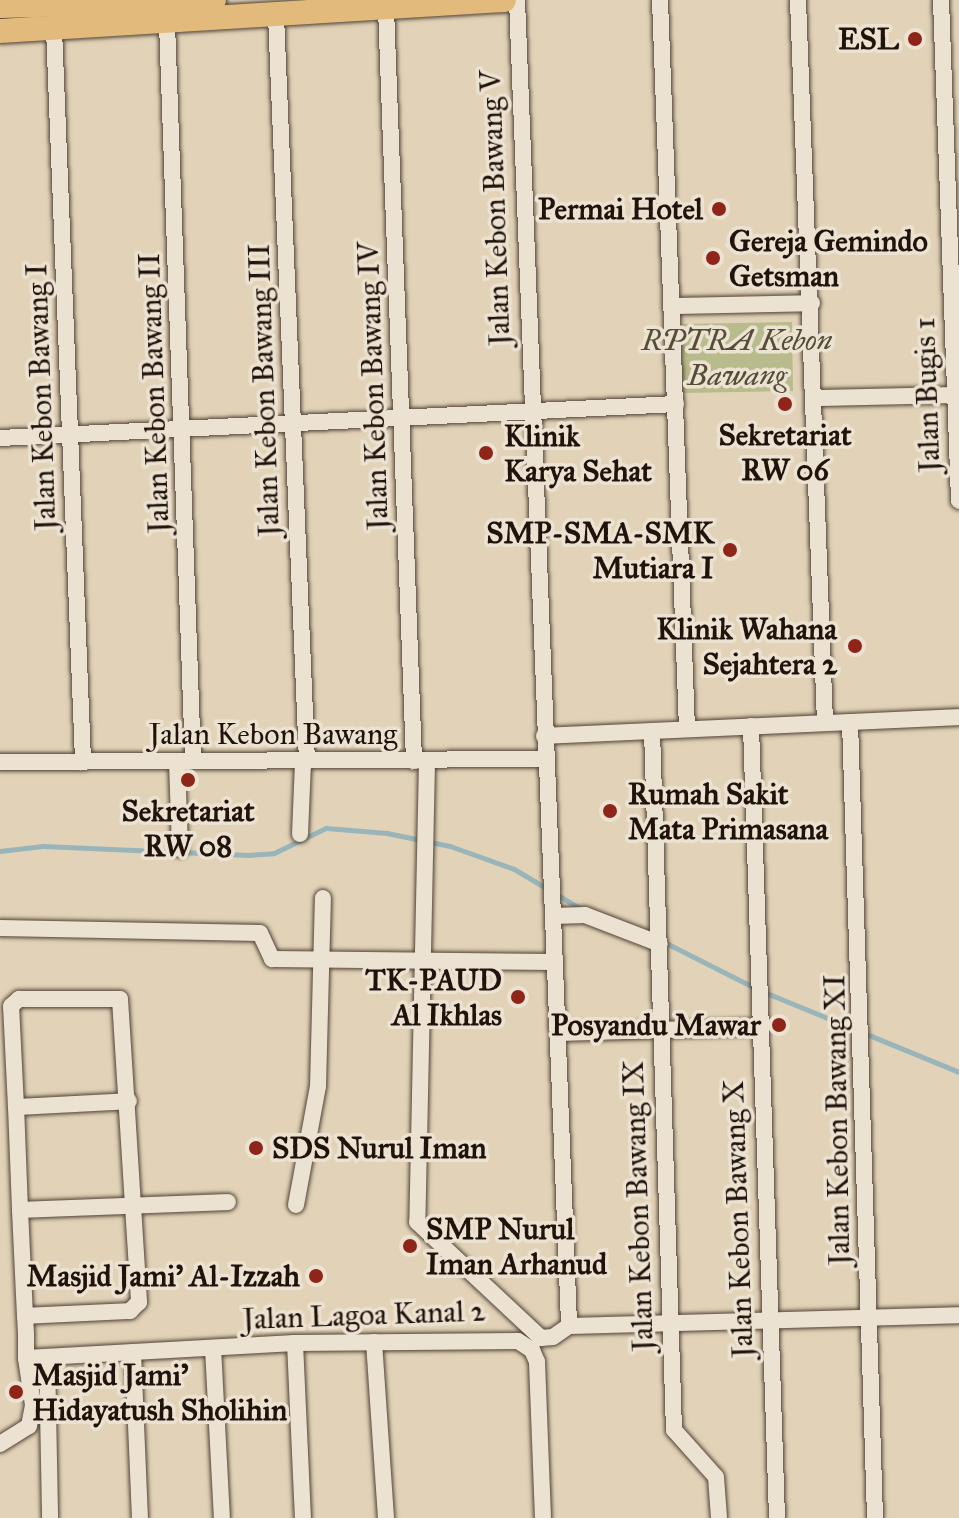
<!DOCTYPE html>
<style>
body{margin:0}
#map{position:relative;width:959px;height:1518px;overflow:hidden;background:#e2d3b8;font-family:"IM FELL Great Primer",serif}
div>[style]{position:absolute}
.green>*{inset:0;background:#b8bb8b}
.stream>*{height:5px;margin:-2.5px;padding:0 2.5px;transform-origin:2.5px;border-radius:2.5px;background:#9ab5ba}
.roads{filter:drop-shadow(0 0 2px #514236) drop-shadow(0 0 2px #514236)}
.minor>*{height:16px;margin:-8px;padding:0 8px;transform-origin:8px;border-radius:8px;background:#ece2d1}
.highway>*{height:24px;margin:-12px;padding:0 12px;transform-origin:12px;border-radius:12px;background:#e1ba7c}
.dots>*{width:22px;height:22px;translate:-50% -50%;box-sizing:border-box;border:4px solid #ece2d1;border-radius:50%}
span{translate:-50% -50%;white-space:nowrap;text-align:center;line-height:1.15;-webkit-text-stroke:7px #ece2d1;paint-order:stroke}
.poi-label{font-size:30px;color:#21120b;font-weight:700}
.right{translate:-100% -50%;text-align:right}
.left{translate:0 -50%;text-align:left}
.street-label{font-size:30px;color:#21120b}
.park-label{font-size:30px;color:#564d38;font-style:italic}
</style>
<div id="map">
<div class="green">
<i style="clip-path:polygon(792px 322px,793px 391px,682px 393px,681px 324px)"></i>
</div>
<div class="stream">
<i style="left:0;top:851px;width:43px;rotate:-6.6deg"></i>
<i style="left:43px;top:846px;width:205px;rotate:2.5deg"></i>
<i style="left:248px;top:855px;width:26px;rotate:-4deg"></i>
<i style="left:274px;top:853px;width:58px;rotate:-25.7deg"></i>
<i style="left:326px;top:828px;width:61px;rotate:4.7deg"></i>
<i style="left:387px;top:833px;width:64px;rotate:11.7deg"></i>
<i style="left:450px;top:846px;width:68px;rotate:19.8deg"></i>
<i style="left:514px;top:869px;width:78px;rotate:30.8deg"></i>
<i style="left:664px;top:942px;width:102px;rotate:26.8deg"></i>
<i style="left:764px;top:992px;width:211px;rotate:22.3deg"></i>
</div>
<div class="roads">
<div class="minor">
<i style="left:517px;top:0;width:1327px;rotate:87.75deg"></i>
<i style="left:660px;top:0;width:729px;rotate:87.88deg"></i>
<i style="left:798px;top:0;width:723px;rotate:87.86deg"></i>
<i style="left:941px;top:0;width:501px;rotate:87.94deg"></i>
<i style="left:386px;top:8px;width:754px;rotate:87.87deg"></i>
<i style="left:276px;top:16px;width:746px;rotate:87.62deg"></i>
<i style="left:167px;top:23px;width:738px;rotate:87.98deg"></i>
<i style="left:54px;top:29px;width:734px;rotate:87.73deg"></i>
<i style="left:673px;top:306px;width:139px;rotate:-1.2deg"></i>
<i style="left:817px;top:398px;width:142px;rotate:-1.2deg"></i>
<i style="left:0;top:438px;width:677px;rotate:-2.88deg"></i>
<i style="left:850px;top:722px;width:796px;rotate:88.2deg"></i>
<i style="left:751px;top:726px;width:792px;rotate:88.12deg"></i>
<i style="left:652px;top:731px;width:699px;rotate:88.2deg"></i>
<i style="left:674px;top:1430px;width:63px;rotate:48.2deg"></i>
<i style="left:716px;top:1477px;width:41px;rotate:85.8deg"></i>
<i style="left:544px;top:736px;width:415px;rotate:-2.6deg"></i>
<i style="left:427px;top:761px;width:461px;rotate:91.2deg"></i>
<i style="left:417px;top:1222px;width:170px;rotate:43.1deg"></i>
<i style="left:541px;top:1338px;width:12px;rotate:-5deg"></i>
<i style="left:553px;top:1337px;width:19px;rotate:-35deg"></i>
<i style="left:0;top:762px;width:545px;rotate:-0.32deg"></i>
<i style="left:177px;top:762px;width:87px;rotate:88deg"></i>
<i style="left:300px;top:834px;width:73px;rotate:-87.6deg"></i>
<i style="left:553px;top:916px;width:32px;rotate:-2deg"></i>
<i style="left:585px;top:915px;width:80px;rotate:21.1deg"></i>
<i style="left:0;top:928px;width:260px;rotate:1.1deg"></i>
<i style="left:260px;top:933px;width:29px;rotate:65deg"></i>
<i style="left:272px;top:959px;width:282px;rotate:0.6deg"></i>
<i style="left:558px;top:1033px;width:201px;rotate:-1.7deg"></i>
<i style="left:16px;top:1107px;width:113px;rotate:-3deg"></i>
<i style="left:296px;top:1205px;width:121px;rotate:-79.5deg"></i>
<i style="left:318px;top:1086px;width:188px;rotate:-88.5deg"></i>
<i style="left:20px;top:1210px;width:208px;rotate:-2.2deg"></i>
<i style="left:569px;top:1326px;width:390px;rotate:-1.6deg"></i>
<i style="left:374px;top:1342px;width:176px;rotate:86.1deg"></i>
<i style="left:295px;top:1343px;width:175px;rotate:87.4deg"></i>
<i style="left:213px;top:1348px;width:170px;rotate:87deg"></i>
<i style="left:133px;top:1352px;width:166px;rotate:87.6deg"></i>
<i style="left:47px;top:1357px;width:161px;rotate:88.9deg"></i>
<i style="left:26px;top:1358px;width:269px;rotate:-3.2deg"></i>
<i style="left:295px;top:1343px;width:223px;rotate:-0.5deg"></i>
<i style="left:518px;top:1341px;width:17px;rotate:33deg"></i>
<i style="left:532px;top:1350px;width:13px;rotate:67deg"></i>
<i style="left:537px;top:1362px;width:156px;rotate:87.8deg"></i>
<i style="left:0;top:1444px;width:34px;rotate:-32deg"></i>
<i style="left:29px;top:1426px;width:21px;rotate:-79deg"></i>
<i style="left:33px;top:1405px;width:48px;rotate:-98.5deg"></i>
<i style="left:26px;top:1358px;width:24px;rotate:-90deg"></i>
<i style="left:26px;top:1334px;width:18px;rotate:-93deg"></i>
<i style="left:25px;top:1316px;width:106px;rotate:-92.7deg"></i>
<i style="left:20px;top:1210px;width:103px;rotate:-92.2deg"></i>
<i style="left:16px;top:1107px;width:101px;rotate:-92.8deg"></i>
<i style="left:11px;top:1006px;width:11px;rotate:-41deg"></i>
<i style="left:19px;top:999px;width:101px"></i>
<i style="left:120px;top:999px;width:304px;rotate:86.4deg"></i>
<i style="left:139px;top:1302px;width:13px;rotate:135deg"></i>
<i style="left:130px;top:1311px;width:105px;rotate:177.3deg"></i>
</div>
<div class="highway">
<i style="left:0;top:6px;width:214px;rotate:-1.6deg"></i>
<i style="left:0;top:31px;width:505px;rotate:-3.52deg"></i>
</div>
</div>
<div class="dots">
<i style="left:915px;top:39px;background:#8f2418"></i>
<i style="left:719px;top:209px;background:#8f2418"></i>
<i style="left:713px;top:258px;background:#8f2418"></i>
<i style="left:785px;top:404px;background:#8f2418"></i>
<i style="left:486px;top:453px;background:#8f2418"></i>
<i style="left:730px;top:550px;background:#8f2418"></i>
<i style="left:855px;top:646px;background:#8f2418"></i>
<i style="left:188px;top:780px;background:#8f2418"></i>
<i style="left:610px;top:811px;background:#8f2418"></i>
<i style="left:518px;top:997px;background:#8f2418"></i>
<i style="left:779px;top:1025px;background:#8f2418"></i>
<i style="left:256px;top:1148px;background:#8f2418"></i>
<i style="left:410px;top:1246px;background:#8f2418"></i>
<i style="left:316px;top:1276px;background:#8f2418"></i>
<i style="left:16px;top:1392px;background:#8f2418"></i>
</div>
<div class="poi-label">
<span class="right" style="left:899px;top:39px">ESL</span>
<span class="right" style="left:703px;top:209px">Permai Hotel</span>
<span class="left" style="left:729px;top:258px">Gereja Gemindo<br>Getsman</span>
<span style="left:785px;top:452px">Sekretariat<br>RW 06</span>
<span class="left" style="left:504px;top:453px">Klinik<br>Karya Sehat</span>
<span class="right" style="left:714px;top:550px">SMP-SMA-SMK<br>Mutiara I</span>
<span class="right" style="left:837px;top:646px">Klinik Wahana<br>Sejahtera 2</span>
<span class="left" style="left:628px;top:811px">Rumah Sakit<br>Mata Primasana</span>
<span style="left:188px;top:828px">Sekretariat<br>RW 08</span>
<span class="right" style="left:502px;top:997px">TK-PAUD<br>Al Ikhlas</span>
<span class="right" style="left:761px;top:1025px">Posyandu Mawar</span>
<span class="left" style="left:272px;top:1148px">SDS Nurul Iman</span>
<span class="left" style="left:426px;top:1246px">SMP Nurul<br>Iman Arhanud</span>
<span class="right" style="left:300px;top:1276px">Masjid Jami' Al-Izzah</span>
<span class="left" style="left:32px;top:1392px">Masjid Jami'<br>Hidayatush Sholihin</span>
</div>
<div class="street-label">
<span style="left:495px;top:208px;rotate:-92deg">Jalan Kebon Bawang V</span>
<span style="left:373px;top:386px;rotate:-92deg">Jalan Kebon Bawang IV</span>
<span style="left:264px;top:390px;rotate:-92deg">Jalan Kebon Bawang III</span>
<span style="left:154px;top:393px;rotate:-92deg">Jalan Kebon Bawang II</span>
<span style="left:927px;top:395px;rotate:-92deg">Jalan Bugis 1</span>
<span style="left:41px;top:397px;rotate:-92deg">Jalan Kebon Bawang I</span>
<span style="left:273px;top:734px">Jalan Kebon Bawang</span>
<span style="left:837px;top:1120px;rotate:-91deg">Jalan Kebon Bawang XI</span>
<span style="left:638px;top:1206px;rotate:-92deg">Jalan Kebon Bawang IX</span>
<span style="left:738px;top:1219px;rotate:-92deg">Jalan Kebon Bawang X</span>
<span style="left:364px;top:1315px;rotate:-2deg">Jalan Lagoa Kanal 2</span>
</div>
<div class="park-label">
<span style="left:737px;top:357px">RPTRA Kebon<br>Bawang</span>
</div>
</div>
